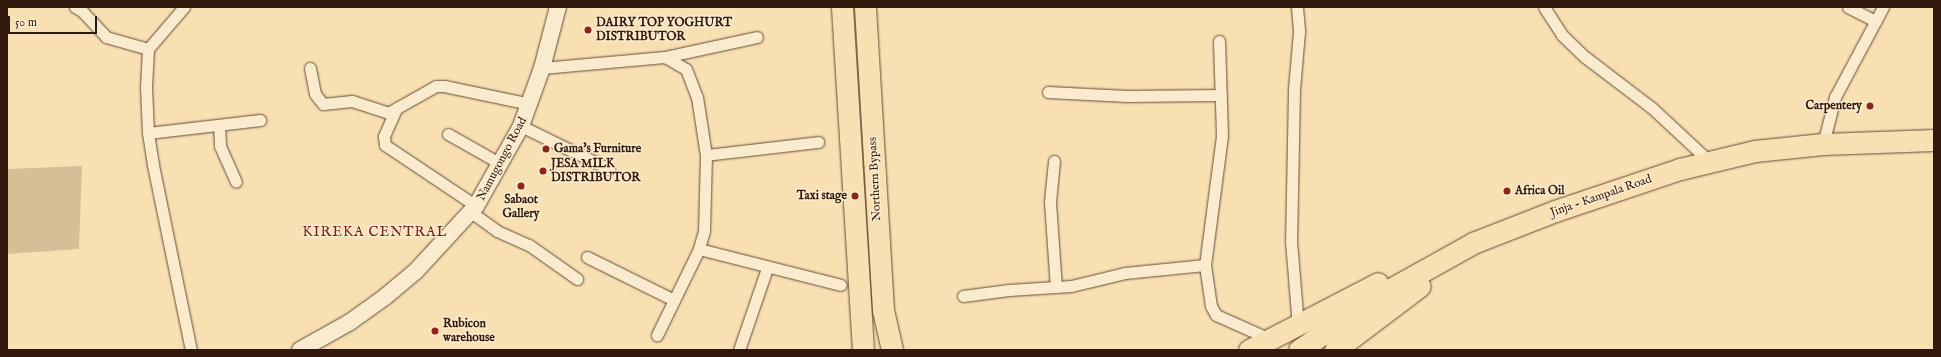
<!DOCTYPE html>
<style>
body{margin:0}
#map{position:relative;width:1941px;height:357px;overflow:hidden;background:#f9e0b3;font-family:"IM FELL English",serif}
div>[style]{position:absolute}
.green>*{inset:0;background:#d7be97}
.roads{filter:drop-shadow(0 0 1px #644b36) drop-shadow(0 0 1px #644b36)}
.street>*{height:11px;margin:-5.5px;padding:0 5.5px;transform-origin:5.5px;border-radius:5.5px;background:#fbebce}
.secondary>*{height:16px;margin:-8px;padding:0 8px;transform-origin:8px;border-radius:8px;background:#fbebce}
.highway>*{height:21px;margin:-10.5px;padding:0 10.5px;transform-origin:10.5px;border-radius:10.5px;background:#f9e0b3}
.dots>*{width:11px;height:11px;translate:-50% -50%;box-sizing:border-box;border:2px solid #fbebce;border-radius:50%}
span{translate:-50% -50%;white-space:nowrap;text-align:center;line-height:1.15;-webkit-text-stroke:3px #fbebce;paint-order:stroke}
.poi-label{font-size:12px;color:#32190d;font-weight:700}
.left{translate:0 -50%;text-align:left}
.right{translate:-100% -50%;text-align:right}
.street-label{font-size:12px;color:#32190d}
.quarter-label{font-size:14px;color:#7a1f14;letter-spacing:1px}
.frame{position:absolute;inset:0;border:8px solid #32190d;pointer-events:none}
.scale{position:absolute;left:8px;top:16px;width:89px;height:18px;box-sizing:border-box;border:2px solid #32190d;border-top:0;padding-left:5px;font-size:12px;line-height:14px;white-space:nowrap;color:#32190d;-webkit-text-stroke:3px #fbebce;paint-order:stroke}
</style>
<div id="map">
<div class="green">
<i style="clip-path:polygon(82px 166px,79px 249px,7px 254px,7px 169px)"></i>
</div>
<div class="roads">
<div class="street">
<i style="left:75px;top:7px;width:8px;rotate:30deg"></i>
<i style="left:82px;top:11px;width:35px;rotate:47deg"></i>
<i style="left:106px;top:37px;width:44px;rotate:15.9deg"></i>
<i style="left:184px;top:7px;width:55px;rotate:130.6deg"></i>
<i style="left:148px;top:49px;width:38px;rotate:93deg"></i>
<i style="left:146px;top:87px;width:46px;rotate:87.5deg"></i>
<i style="left:148px;top:133px;width:32px;rotate:81deg"></i>
<i style="left:153px;top:165px;width:189px;rotate:78.4deg"></i>
<i style="left:1297px;top:7px;width:25px;rotate:85deg"></i>
<i style="left:1299px;top:32px;width:57px;rotate:95deg"></i>
<i style="left:1294px;top:89px;width:152px;rotate:91.1deg"></i>
<i style="left:1291px;top:241px;width:85px;rotate:85.3deg"></i>
<i style="left:1544px;top:7px;width:33px;rotate:57deg"></i>
<i style="left:1562px;top:35px;width:32px;rotate:44deg"></i>
<i style="left:1585px;top:57px;width:84px;rotate:37.3deg"></i>
<i style="left:1652px;top:108px;width:76px;rotate:42.9deg"></i>
<i style="left:1848px;top:7px;width:31px;rotate:27deg"></i>
<i style="left:665px;top:57px;width:94px;rotate:-12.3deg"></i>
<i style="left:310px;top:68px;width:26px;rotate:79deg"></i>
<i style="left:315px;top:94px;width:13px;rotate:51deg"></i>
<i style="left:323px;top:104px;width:29px;rotate:-6deg"></i>
<i style="left:352px;top:101px;width:38px;rotate:18deg"></i>
<i style="left:388px;top:113px;width:55px;rotate:-29.4deg"></i>
<i style="left:436px;top:86px;width:8px"></i>
<i style="left:444px;top:86px;width:88px;rotate:11.8deg"></i>
<i style="left:542px;top:68px;width:123px;rotate:-5.1deg"></i>
<i style="left:665px;top:57px;width:24px;rotate:30deg"></i>
<i style="left:686px;top:69px;width:30px;rotate:69deg"></i>
<i style="left:697px;top:97px;width:59px;rotate:81.2deg"></i>
<i style="left:706px;top:155px;width:76px;rotate:91.5deg"></i>
<i style="left:704px;top:231px;width:19px;rotate:106deg"></i>
<i style="left:699px;top:249px;width:96px;rotate:116deg"></i>
<i style="left:1048px;top:92px;width:79px;rotate:2.9deg"></i>
<i style="left:1127px;top:96px;width:94px;rotate:-0.6deg"></i>
<i style="left:396px;top:109px;width:30px;rotate:114deg"></i>
<i style="left:384px;top:136px;width:9px;rotate:84deg"></i>
<i style="left:385px;top:145px;width:110px;rotate:33.8deg"></i>
<i style="left:219px;top:125px;width:21px;rotate:87deg"></i>
<i style="left:220px;top:146px;width:39px;rotate:66deg"></i>
<i style="left:521px;top:126px;width:98px;rotate:26deg"></i>
<i style="left:148px;top:133px;width:113px;rotate:-6.6deg"></i>
<i style="left:448px;top:134px;width:61px;rotate:29.5deg"></i>
<i style="left:1823px;top:144px;width:49px;rotate:-75.7deg"></i>
<i style="left:1835px;top:97px;width:102px;rotate:-61.9deg"></i>
<i style="left:706px;top:155px;width:113px;rotate:-6.6deg"></i>
<i style="left:1054px;top:161px;width:41px;rotate:95.6deg"></i>
<i style="left:1050px;top:202px;width:85px;rotate:86deg"></i>
<i style="left:471px;top:212px;width:32px;rotate:36deg"></i>
<i style="left:497px;top:231px;width:35px;rotate:24deg"></i>
<i style="left:529px;top:245px;width:59px;rotate:35.3deg"></i>
<i style="left:699px;top:249px;width:146px;rotate:14.2deg"></i>
<i style="left:587px;top:257px;width:97px;rotate:26.3deg"></i>
<i style="left:1205px;top:265px;width:130px;rotate:-82.5deg"></i>
<i style="left:1222px;top:136px;width:95px;rotate:-91.8deg"></i>
<i style="left:963px;top:296px;width:46px;rotate:-7.4deg"></i>
<i style="left:1009px;top:290px;width:62px;rotate:-3.7deg"></i>
<i style="left:1071px;top:286px;width:56px;rotate:-13.5deg"></i>
<i style="left:1125px;top:273px;width:80px;rotate:-5.7deg"></i>
<i style="left:1205px;top:265px;width:41px;rotate:81.7deg"></i>
<i style="left:1211px;top:306px;width:10px;rotate:61deg"></i>
<i style="left:1216px;top:315px;width:59px;rotate:24deg"></i>
<i style="left:739px;top:350px;width:87px;rotate:-71.1deg"></i>
</div>
<div class="secondary">
<i style="left:300px;top:350px;width:57px;rotate:-29.2deg"></i>
<i style="left:350px;top:322px;width:43px;rotate:-35.5deg"></i>
<i style="left:385px;top:297px;width:39px;rotate:-40deg"></i>
<i style="left:415px;top:272px;width:90px;rotate:-47.3deg"></i>
<i style="left:476px;top:206px;width:92px;rotate:-60.6deg"></i>
<i style="left:521px;top:126px;width:62px;rotate:-70.1deg"></i>
<i style="left:542px;top:68px;width:63px;rotate:-75.3deg"></i>
</div>
<div class="highway">
<i style="left:842px;top:7px;width:344px;rotate:86.5deg"></i>
<i style="left:865px;top:7px;width:304px;rotate:86.6deg"></i>
<i style="left:883px;top:310px;width:41px;rotate:77.3deg"></i>
<i style="left:1249px;top:350px;width:145px;rotate:-27.4deg"></i>
<i style="left:1299px;top:350px;width:98px;rotate:-34.2deg"></i>
<i style="left:1380px;top:295px;width:107px;rotate:-29.2deg"></i>
<i style="left:1473px;top:243px;width:88px;rotate:-21.3deg"></i>
<i style="left:1555px;top:211px;width:132px;rotate:-18.6deg"></i>
<i style="left:1680px;top:169px;width:77px;rotate:-13.5deg"></i>
<i style="left:1755px;top:151px;width:68px;rotate:-5.9deg"></i>
<i style="left:1823px;top:144px;width:111px;rotate:-2.1deg"></i>
<i style="left:1335px;top:350px;width:106px;rotate:-37deg"></i>
</div>
</div>
<div class="dots">
<i style="left:588px;top:30px;background:#8f2418"></i>
<i style="left:1870px;top:106px;background:#8f2418"></i>
<i style="left:546px;top:149px;background:#8f2418"></i>
<i style="left:543px;top:171px;background:#8f2418"></i>
<i style="left:521px;top:186px;background:#8f2418"></i>
<i style="left:1507px;top:191px;background:#8f2418"></i>
<i style="left:855px;top:196px;background:#8f2418"></i>
<i style="left:435px;top:331px;background:#8f2418"></i>
</div>
<div class="poi-label">
<span class="left" style="left:596px;top:30px">DAIRY TOP YOGHURT<br>DISTRIBUTOR</span>
<span class="right" style="left:1862px;top:106px">Carpentery</span>
<span class="left" style="left:554px;top:149px">Gama's Furniture</span>
<span class="left" style="left:551px;top:171px">JESA MILK<br>DISTRIBUTOR</span>
<span class="left" style="left:1515px;top:191px">Africa Oil</span>
<span class="right" style="left:847px;top:196px">Taxi stage</span>
<span style="left:521px;top:207px">Sabaot<br>Gallery</span>
<span class="left" style="left:443px;top:331px">Rubicon<br>warehouse</span>
</div>
<div class="street-label">
<span style="left:502px;top:159px;rotate:-62deg">Namugongo Road</span>
<span style="left:875px;top:179px;rotate:-93deg">Northern Bypass</span>
<span style="left:1601px;top:196px;rotate:-19deg">Jinja - Kampala Road</span>
</div>
<div class="quarter-label">
<span style="left:375px;top:232px">KIREKA CENTRAL</span>
</div>
<div class="frame"></div>
<div class="scale">50 m</div>
</div>
